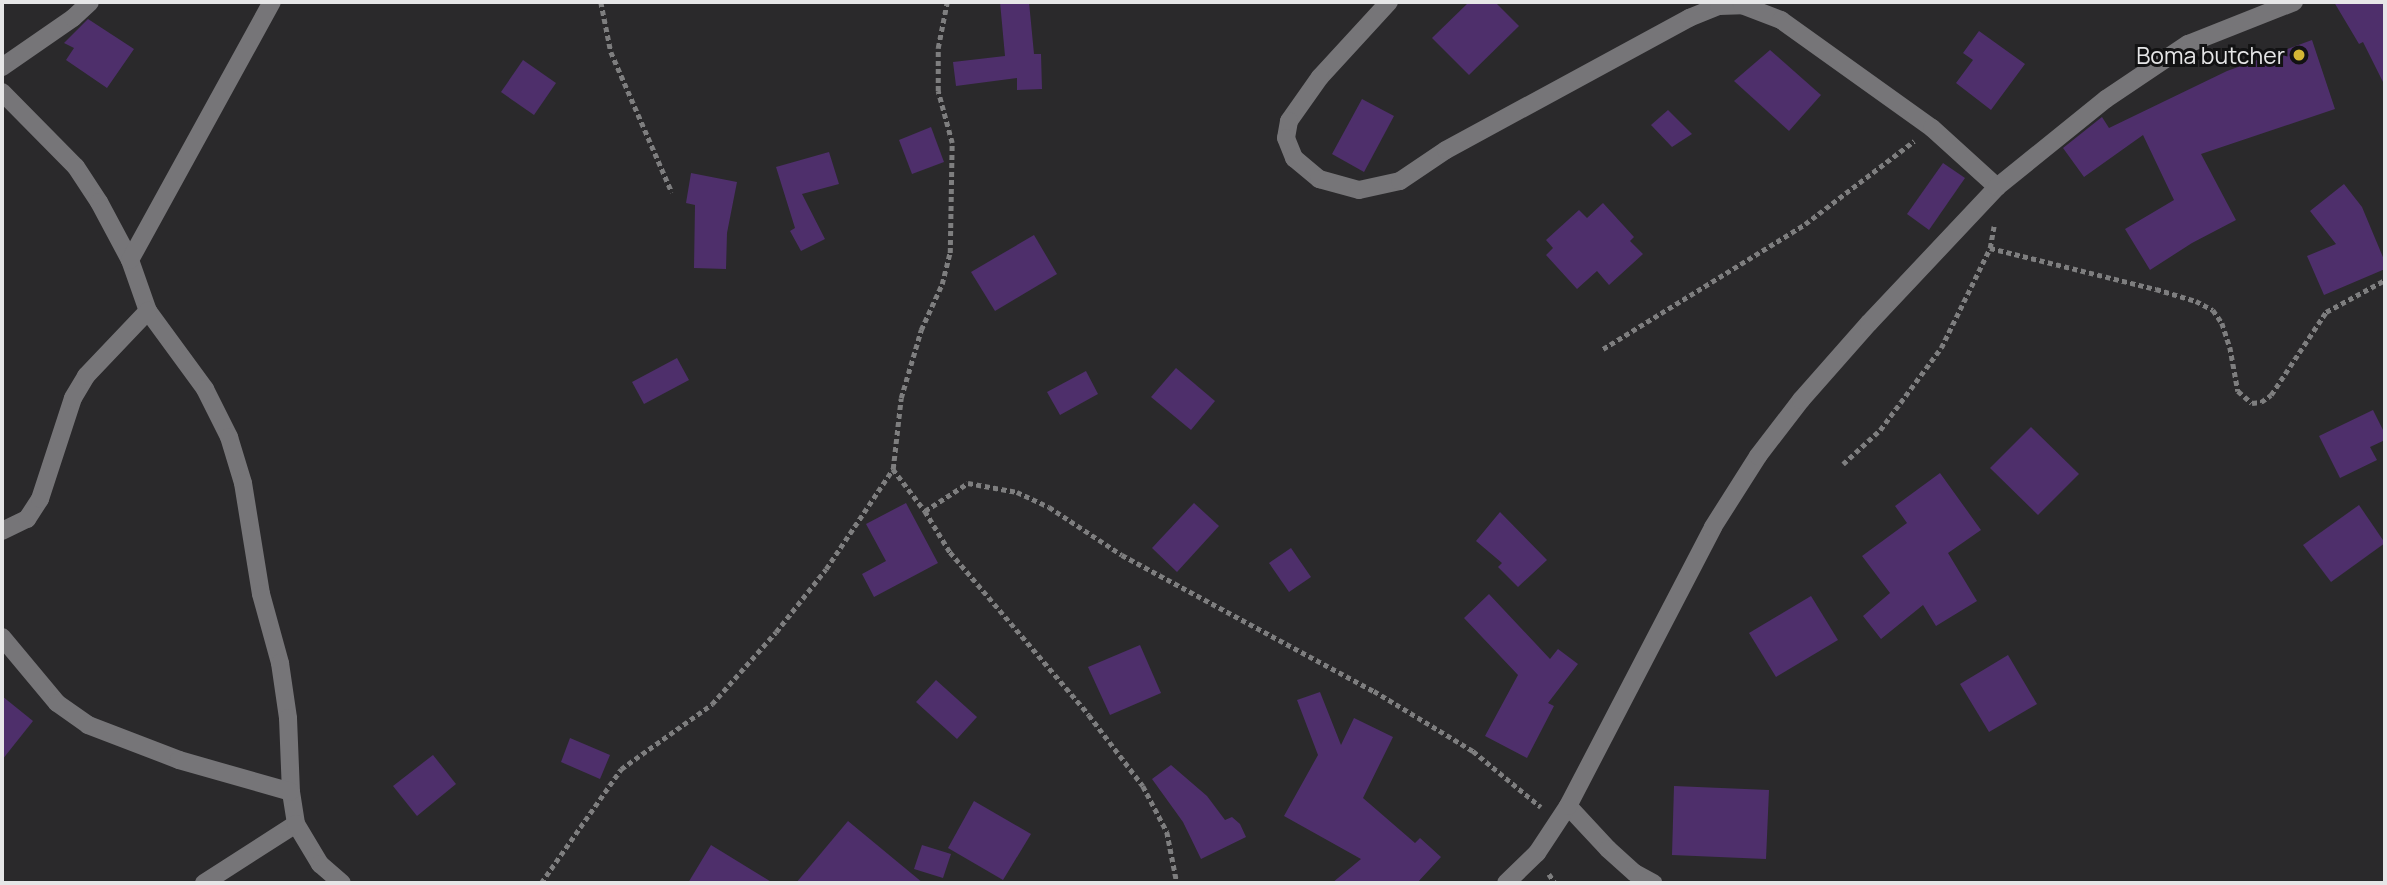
<!DOCTYPE html>
<style>
body{margin:0}
#map{position:relative;width:2387px;height:885px;overflow:hidden;background:#2a292b;font-family:Manrope,sans-serif}
div>[style]{position:absolute}
.building>*{inset:0;background:#4e2f6b}
.path>*{height:4.5px;margin-top:-2.25px;transform-origin:0;background:repeating-linear-gradient(90deg,#7e7e7f 0 5px,transparent 0 8.5px)}
.lane>*{height:18px;margin:-9px;padding:0 9px;transform-origin:9px;border-radius:9px;background:#767578}
.street>*{height:18px;margin:-9px;padding:0 9px;transform-origin:9px;border-radius:9px;background:#767578}
.dots>*{width:19px;height:19px;translate:-50% -50%;box-sizing:border-box;border:4px solid #121213;border-radius:50%}
span{translate:-50% -50%;white-space:nowrap;text-align:center;line-height:1.15;-webkit-text-stroke:6px #121213;paint-order:stroke}
.poi-label{font-size:23px;color:#e6e6e7}
.right{translate:-100% -50%;text-align:right}
.frame{position:absolute;inset:0;border:4px solid #e6e6e7;pointer-events:none}
</style>
<div id="map">
<div class="building">
<i style="clip-path:polygon(1000px 2px,1029px 2px,1034px 54px,1041px 54px,1042px 89px,1017px 90px,1017px 78px,956px 86px,953px 62px,1005px 56px)"></i>
<i style="clip-path:polygon(1469px 2px,1495px 2px,1519px 26px,1469px 75px,1432px 38px)"></i>
<i style="clip-path:polygon(2334px 2px,2385px 2px,2385px 86px,2363px 42px,2359px 44px)"></i>
<i style="clip-path:polygon(88px 19px,134px 49px,107px 88px,66px 60px,74px 48px,64px 43px)"></i>
<i style="clip-path:polygon(1979px 31px,2025px 64px,1991px 110px,1956px 83px,1973px 60px,1963px 53px)"></i>
<i style="clip-path:polygon(2312px 40px,2335px 109px,2201px 154px,2236px 220px,2192px 243px,2150px 270px,2125px 229px,2174px 200px,2143px 135px,2084px 177px,2063px 148px,2102px 117px,2109px 128px,2227px 71px)"></i>
<i style="clip-path:polygon(1770px 50px,1821px 95px,1789px 131px,1734px 81px)"></i>
<i style="clip-path:polygon(523px 60px,556px 83px,534px 115px,501px 92px)"></i>
<i style="clip-path:polygon(1362px 99px,1394px 116px,1364px 172px,1332px 154px)"></i>
<i style="clip-path:polygon(1668px 110px,1692px 134px,1672px 147px,1651px 125px)"></i>
<i style="clip-path:polygon(931px 127px,944px 162px,912px 174px,899px 140px)"></i>
<i style="clip-path:polygon(829px 152px,839px 184px,802px 194px,825px 239px,801px 251px,790px 231px,795px 228px,776px 167px)"></i>
<i style="clip-path:polygon(1943px 163px,1965px 178px,1929px 230px,1907px 214px)"></i>
<i style="clip-path:polygon(691px 173px,737px 182px,727px 233px,726px 269px,694px 268px,695px 205px,686px 203px)"></i>
<i style="clip-path:polygon(2344px 184px,2362px 207px,2385px 262px,2385px 269px,2324px 295px,2307px 256px,2336px 244px,2310px 211px)"></i>
<i style="clip-path:polygon(1603px 203px,1634px 237px,1630px 241px,1643px 254px,1609px 285px,1597px 271px,1577px 289px,1546px 255px,1553px 248px,1546px 240px,1579px 210px,1587px 218px)"></i>
<i style="clip-path:polygon(1034px 235px,1057px 274px,995px 311px,971px 272px)"></i>
<i style="clip-path:polygon(677px 358px,689px 380px,644px 404px,632px 382px)"></i>
<i style="clip-path:polygon(1176px 368px,1215px 401px,1191px 430px,1151px 397px)"></i>
<i style="clip-path:polygon(1086px 371px,1098px 394px,1060px 415px,1047px 392px)"></i>
<i style="clip-path:polygon(2373px 410px,2385px 434px,2385px 440px,2370px 447px,2377px 460px,2340px 478px,2319px 436px)"></i>
<i style="clip-path:polygon(2031px 427px,2079px 474px,2038px 515px,1990px 468px)"></i>
<i style="clip-path:polygon(1940px 473px,1981px 530px,1948px 553px,1977px 601px,1936px 626px,1923px 605px,1881px 639px,1863px 616px,1890px 593px,1862px 556px,1907px 523px,1895px 506px)"></i>
<i style="clip-path:polygon(906px 503px,938px 563px,874px 597px,862px 574px,886px 561px,866px 524px)"></i>
<i style="clip-path:polygon(1194px 503px,1219px 526px,1177px 572px,1152px 548px)"></i>
<i style="clip-path:polygon(2359px 505px,2385px 543px,2331px 582px,2303px 545px)"></i>
<i style="clip-path:polygon(1500px 512px,1547px 560px,1518px 587px,1498px 567px,1502px 563px,1476px 541px)"></i>
<i style="clip-path:polygon(1291px 548px,1311px 577px,1289px 592px,1269px 563px)"></i>
<i style="clip-path:polygon(1489px 594px,1550px 659px,1558px 649px,1578px 664px,1548px 703px,1554px 706px,1527px 758px,1485px 736px,1518px 675px,1464px 618px)"></i>
<i style="clip-path:polygon(1811px 596px,1838px 640px,1776px 677px,1749px 633px)"></i>
<i style="clip-path:polygon(1140px 645px,1161px 693px,1110px 715px,1088px 667px)"></i>
<i style="clip-path:polygon(2008px 655px,2037px 704px,1989px 732px,1960px 684px)"></i>
<i style="clip-path:polygon(936px 680px,977px 717px,957px 739px,916px 702px)"></i>
<i style="clip-path:polygon(1320px 692px,1341px 745px,1354px 718px,1393px 737px,1363px 798px,1415px 843px,1420px 838px,1441px 857px,1417px 883px,1332px 883px,1361px 859px,1284px 816px,1318px 755px,1297px 700px)"></i>
<i style="clip-path:polygon(2px 696px,33px 721px,2px 760px)"></i>
<i style="clip-path:polygon(570px 738px,610px 755px,600px 779px,561px 762px)"></i>
<i style="clip-path:polygon(433px 755px,456px 784px,417px 816px,393px 786px)"></i>
<i style="clip-path:polygon(1171px 765px,1207px 796px,1225px 820px,1232px 817px,1240px 824px,1246px 837px,1201px 859px,1183px 822px,1152px 779px)"></i>
<i style="clip-path:polygon(1674px 786px,1769px 790px,1766px 859px,1672px 855px)"></i>
<i style="clip-path:polygon(974px 801px,1031px 834px,1003px 880px,948px 848px)"></i>
<i style="clip-path:polygon(848px 821px,923px 883px,796px 883px)"></i>
<i style="clip-path:polygon(711px 845px,773px 883px,688px 883px)"></i>
<i style="clip-path:polygon(922px 845px,951px 854px,943px 878px,914px 869px)"></i>
</div>
<div class="path">
<i style="left:601px;top:2px;width:51px;rotate:78.7deg"></i>
<i style="left:611px;top:52px;width:153px;rotate:66.5deg"></i>
<i style="left:1990px;top:248px;width:171px;rotate:13.9deg"></i>
<i style="left:2156px;top:289px;width:42px;rotate:16.7deg"></i>
<i style="left:2196px;top:301px;width:19px;rotate:28deg"></i>
<i style="left:2213px;top:310px;width:16px;rotate:55deg"></i>
<i style="left:2222px;top:323px;width:25px;rotate:72deg"></i>
<i style="left:2230px;top:347px;width:45px;rotate:79.7deg"></i>
<i style="left:2238px;top:391px;width:18px;rotate:41deg"></i>
<i style="left:2252px;top:403px;width:9px;rotate:-6deg"></i>
<i style="left:2261px;top:402px;width:12px;rotate:-35deg"></i>
<i style="left:2271px;top:395px;width:100px;rotate:-56.5deg"></i>
<i style="left:2326px;top:312px;width:67px;rotate:-28.5deg"></i>
<i style="left:1603px;top:349px;width:238px;rotate:-31.7deg"></i>
<i style="left:1805px;top:224px;width:137px;rotate:-37.3deg"></i>
<i style="left:1843px;top:464px;width:50px;rotate:-42.6deg"></i>
<i style="left:1880px;top:430px;width:102px;rotate:-53.4deg"></i>
<i style="left:1941px;top:348px;width:111px;rotate:-63.9deg"></i>
<i style="left:1990px;top:248px;width:22px;rotate:-80deg"></i>
<i style="left:893px;top:469px;width:53px;rotate:52.7deg"></i>
<i style="left:925px;top:511px;width:48px;rotate:58.6deg"></i>
<i style="left:950px;top:552px;width:214px;rotate:49.5deg"></i>
<i style="left:1089px;top:715px;width:89px;rotate:52.7deg"></i>
<i style="left:1143px;top:786px;width:52px;rotate:62.4deg"></i>
<i style="left:1167px;top:832px;width:52px;rotate:78.9deg"></i>
<i style="left:925px;top:511px;width:51px;rotate:-33.1deg"></i>
<i style="left:968px;top:483px;width:50px;rotate:10.4deg"></i>
<i style="left:1017px;top:492px;width:35px;rotate:25deg"></i>
<i style="left:1049px;top:507px;width:87px;rotate:33.3deg"></i>
<i style="left:1122px;top:555px;width:286px;rotate:28.4deg"></i>
<i style="left:1374px;top:691px;width:116px;rotate:31.2deg"></i>
<i style="left:1473px;top:751px;width:88px;rotate:39.5deg"></i>
<i style="left:1549px;top:874px;width:11px;rotate:56deg"></i>
<i style="left:541px;top:883px;width:139px;rotate:-54.9deg"></i>
<i style="left:621px;top:769px;width:112px;rotate:-35.5deg"></i>
<i style="left:712px;top:704px;width:96px;rotate:-48.4deg"></i>
<i style="left:776px;top:632px;width:80px;rotate:-51.6deg"></i>
<i style="left:826px;top:569px;width:120px;rotate:-56.2deg"></i>
<i style="left:893px;top:469px;width:71px;rotate:-83.6deg"></i>
<i style="left:901px;top:398px;width:71px;rotate:-73.6deg"></i>
<i style="left:921px;top:330px;width:51px;rotate:-65.5deg"></i>
<i style="left:942px;top:284px;width:32px;rotate:-76deg"></i>
<i style="left:950px;top:253px;width:110px;rotate:-89deg"></i>
<i style="left:952px;top:143px;width:54px;rotate:-105.1deg"></i>
<i style="left:938px;top:91px;width:43px;rotate:-90deg"></i>
<i style="left:938px;top:48px;width:47px;rotate:-78.9deg"></i>
</div>
<div class="lane">
<i style="left:204px;top:883px;width:109px;rotate:-32.7deg"></i>
</div>
<div class="street">
<i style="left:1389px;top:2px;width:102px;rotate:132.6deg"></i>
<i style="left:1320px;top:77px;width:54px;rotate:125.2deg"></i>
<i style="left:1289px;top:121px;width:17px;rotate:100deg"></i>
<i style="left:1286px;top:138px;width:22px;rotate:68deg"></i>
<i style="left:1294px;top:158px;width:33px;rotate:40deg"></i>
<i style="left:1319px;top:179px;width:41px;rotate:15.4deg"></i>
<i style="left:1359px;top:190px;width:42px;rotate:-12.4deg"></i>
<i style="left:1400px;top:181px;width:55px;rotate:-34deg"></i>
<i style="left:1446px;top:150px;width:277px;rotate:-28.5deg"></i>
<i style="left:1689px;top:18px;width:32px;rotate:-22deg"></i>
<i style="left:1719px;top:6px;width:23px;rotate:-2deg"></i>
<i style="left:1742px;top:5px;width:42px;rotate:21deg"></i>
<i style="left:1781px;top:20px;width:186px;rotate:35.6deg"></i>
<i style="left:1932px;top:128px;width:88px;rotate:42.2deg"></i>
<i style="left:2px;top:67px;width:86px;rotate:-34.6deg"></i>
<i style="left:73px;top:18px;width:23px;rotate:-43deg"></i>
<i style="left:2px;top:92px;width:105px;rotate:45.4deg"></i>
<i style="left:76px;top:167px;width:42px;rotate:56.7deg"></i>
<i style="left:99px;top:202px;width:66px;rotate:61.9deg"></i>
<i style="left:130px;top:260px;width:54px;rotate:70.6deg"></i>
<i style="left:148px;top:311px;width:97px;rotate:53.8deg"></i>
<i style="left:205px;top:389px;width:54px;rotate:63.4deg"></i>
<i style="left:229px;top:437px;width:48px;rotate:73.1deg"></i>
<i style="left:243px;top:483px;width:112px;rotate:80.8deg"></i>
<i style="left:261px;top:594px;width:72px;rotate:74.6deg"></i>
<i style="left:280px;top:663px;width:56px;rotate:81.7deg"></i>
<i style="left:288px;top:718px;width:74px;rotate:87.7deg"></i>
<i style="left:291px;top:792px;width:32px;rotate:81deg"></i>
<i style="left:296px;top:824px;width:47px;rotate:59deg"></i>
<i style="left:320px;top:864px;width:29px;rotate:41deg"></i>
<i style="left:130px;top:260px;width:294px;rotate:-61.2deg"></i>
<i style="left:2px;top:531px;width:28px;rotate:-26deg"></i>
<i style="left:27px;top:519px;width:24px;rotate:-57deg"></i>
<i style="left:40px;top:499px;width:106px;rotate:-71.9deg"></i>
<i style="left:73px;top:398px;width:26px;rotate:-59deg"></i>
<i style="left:86px;top:376px;width:90px;rotate:-46.4deg"></i>
<i style="left:2px;top:637px;width:86px;rotate:50.2deg"></i>
<i style="left:57px;top:703px;width:38px;rotate:35deg"></i>
<i style="left:88px;top:725px;width:97px;rotate:21deg"></i>
<i style="left:179px;top:760px;width:116px;rotate:15.9deg"></i>
<i style="left:1568px;top:806px;width:59px;rotate:47.1deg"></i>
<i style="left:1608px;top:849px;width:36px;rotate:42deg"></i>
<i style="left:1635px;top:873px;width:21px;rotate:29deg"></i>
<i style="left:1506px;top:883px;width:43px;rotate:-44.1deg"></i>
<i style="left:1537px;top:853px;width:56px;rotate:-56.6deg"></i>
<i style="left:1568px;top:806px;width:314px;rotate:-62.5deg"></i>
<i style="left:1713px;top:527px;width:84px;rotate:-57.6deg"></i>
<i style="left:1758px;top:456px;width:71px;rotate:-52.5deg"></i>
<i style="left:1801px;top:400px;width:103px;rotate:-48.6deg"></i>
<i style="left:1869px;top:323px;width:187px;rotate:-46.7deg"></i>
<i style="left:1997px;top:187px;width:140px;rotate:-38.9deg"></i>
<i style="left:2106px;top:99px;width:99px;rotate:-33.9deg"></i>
<i style="left:2188px;top:44px;width:114px;rotate:-21.6deg"></i>
</div>
<div class="dots">
<i style="left:2299px;top:55px;background:#d3b635"></i>
</div>
<div class="poi-label">
<span class="right" style="left:2285px;top:55px">Boma butcher</span>
</div>
<div class="frame"></div>
</div>
